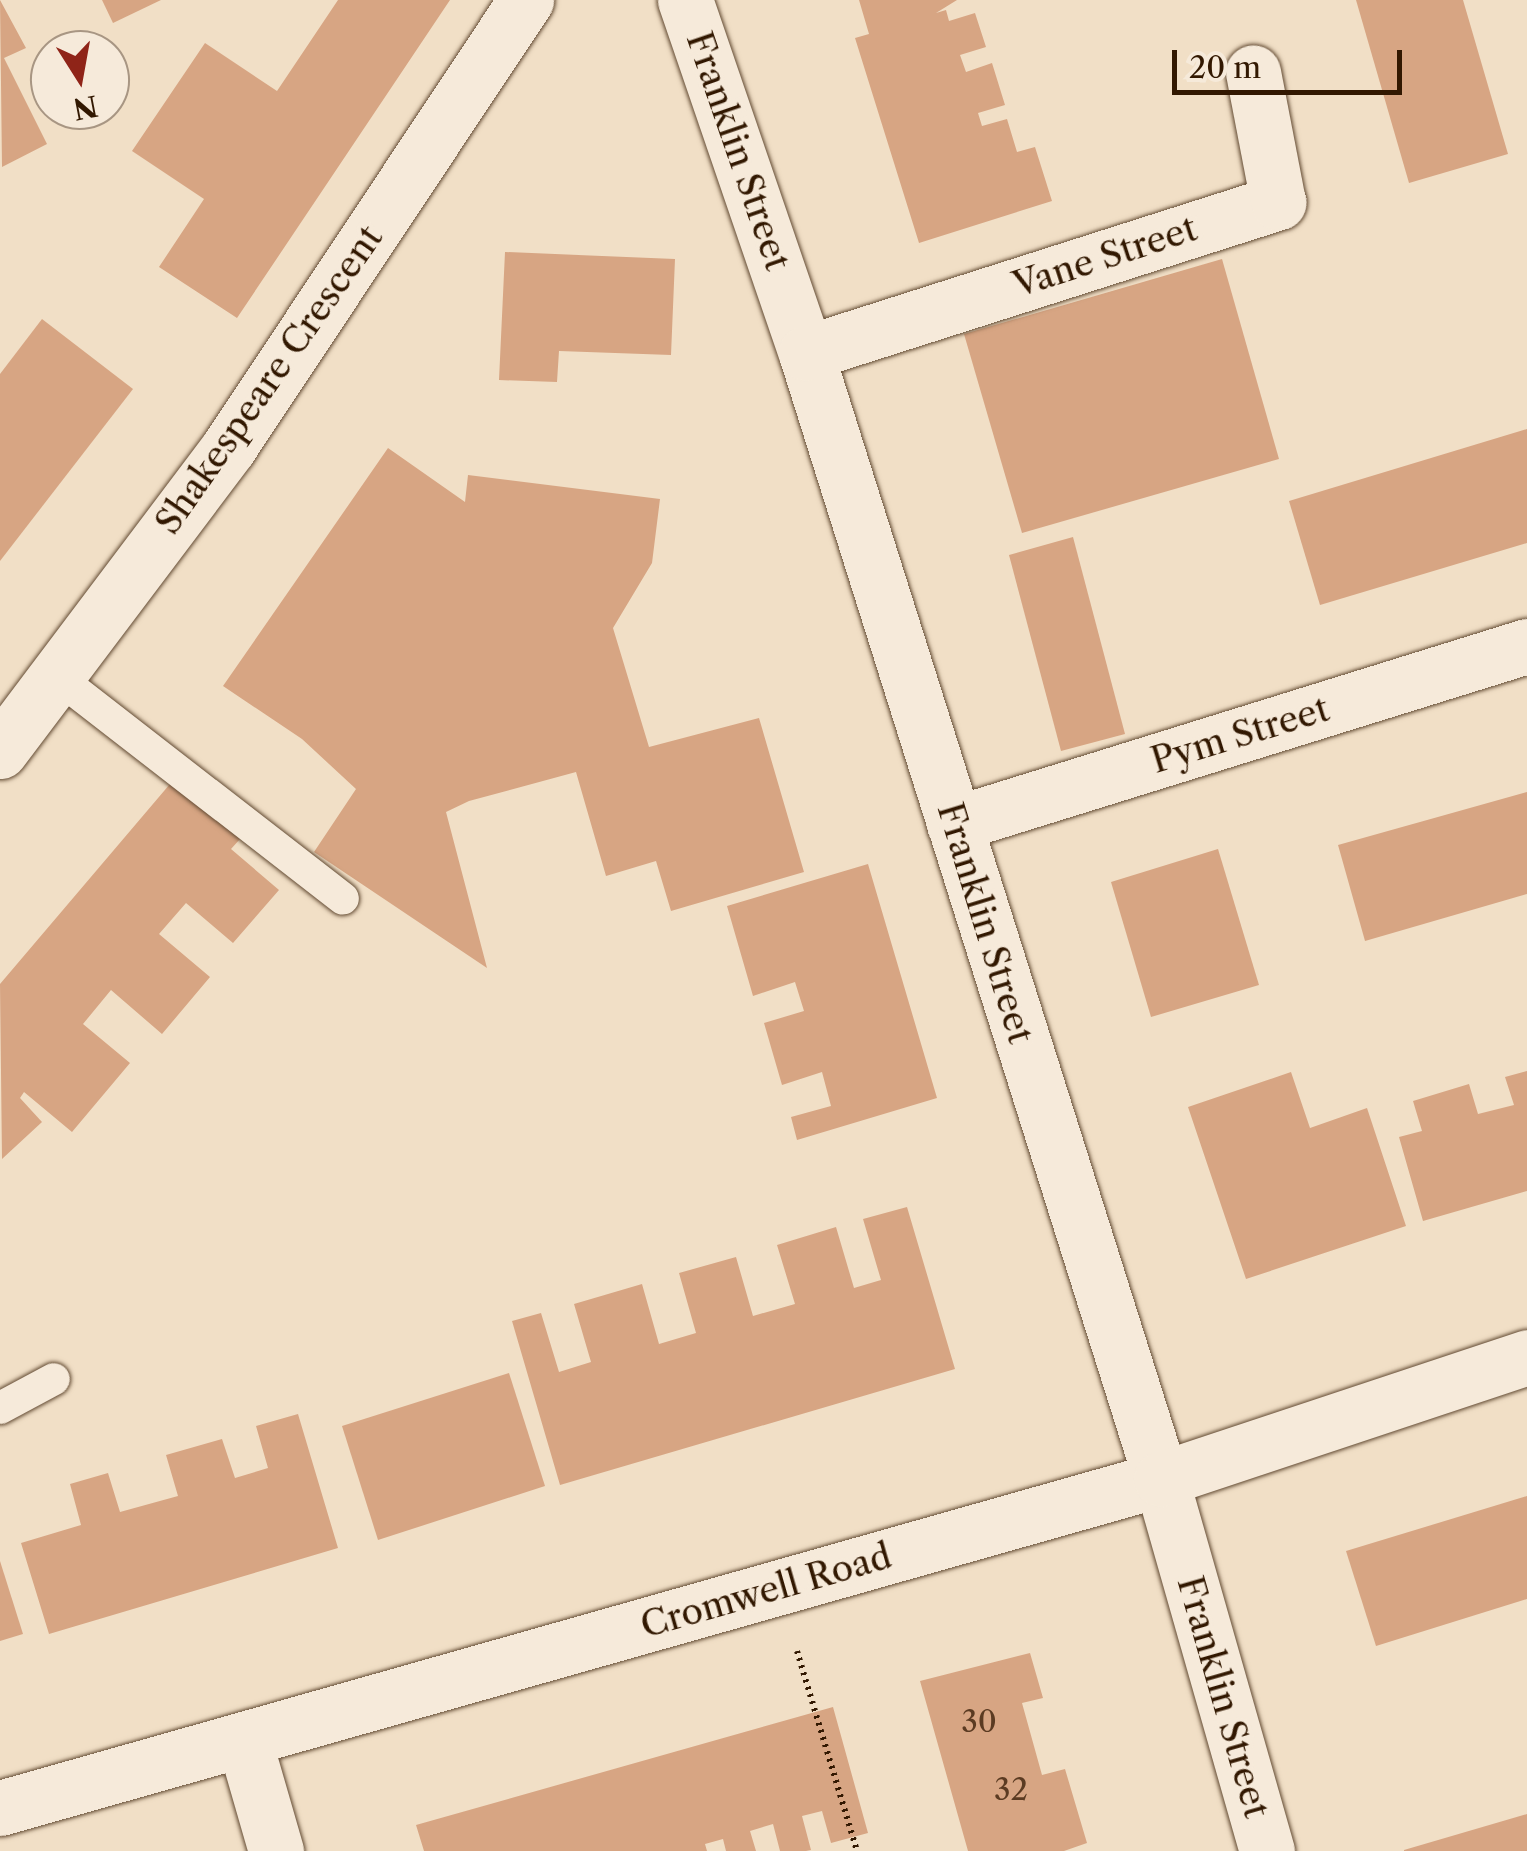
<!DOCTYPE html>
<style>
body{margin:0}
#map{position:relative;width:1527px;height:1851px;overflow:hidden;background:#f1dfc6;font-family:"Libre Caslon Text",serif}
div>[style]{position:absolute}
.building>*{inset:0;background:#d7a583}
.path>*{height:6px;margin-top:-3px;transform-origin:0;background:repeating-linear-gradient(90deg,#321801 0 2.5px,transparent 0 7.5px)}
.roads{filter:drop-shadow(0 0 2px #624a32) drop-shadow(0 0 2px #624a32)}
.service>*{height:32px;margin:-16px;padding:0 16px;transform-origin:16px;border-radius:16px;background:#f6eada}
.minor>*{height:55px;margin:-27.5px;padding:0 27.5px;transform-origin:27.5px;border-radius:27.5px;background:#f6eada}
span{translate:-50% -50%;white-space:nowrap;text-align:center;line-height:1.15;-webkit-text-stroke:8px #f6eada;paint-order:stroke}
.number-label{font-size:30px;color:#5b3b22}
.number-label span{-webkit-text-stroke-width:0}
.street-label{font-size:35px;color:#321801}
.north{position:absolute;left:30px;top:30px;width:100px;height:100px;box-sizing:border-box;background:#f6eada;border:2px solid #a89683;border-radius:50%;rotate:169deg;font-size:28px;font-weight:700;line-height:40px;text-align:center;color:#321801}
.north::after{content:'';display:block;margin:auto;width:35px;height:45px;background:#8f2418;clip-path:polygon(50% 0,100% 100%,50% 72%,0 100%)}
.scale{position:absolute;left:1172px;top:50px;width:230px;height:45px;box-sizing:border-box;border:5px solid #321801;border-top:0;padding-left:12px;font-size:30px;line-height:35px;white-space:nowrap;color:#321801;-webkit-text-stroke:8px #f6eada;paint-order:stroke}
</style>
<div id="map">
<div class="building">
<i style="clip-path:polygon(0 0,26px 48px,4px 58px,47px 144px,2px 167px)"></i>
<i style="clip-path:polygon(102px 0,161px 0,113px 23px)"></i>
<i style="clip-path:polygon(338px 0,450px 0,237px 318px,159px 267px,204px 199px,132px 151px,205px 43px,277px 91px)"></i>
<i style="clip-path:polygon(859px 0,957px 0,936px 13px,946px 10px,949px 21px,975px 13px,986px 47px,960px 55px,966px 72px,992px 63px,1005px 105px,978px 113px,982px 126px,1007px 119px,1017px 152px,1035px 147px,1052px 201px,919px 243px,855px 38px,869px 34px)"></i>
<i style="clip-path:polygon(1356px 0,1463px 0,1508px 154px,1409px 183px)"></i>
<i style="clip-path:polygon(505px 252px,675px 259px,671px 355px,559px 351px,557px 382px,499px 380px)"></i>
<i style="clip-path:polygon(1222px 259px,1279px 459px,1022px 533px,964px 334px)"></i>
<i style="clip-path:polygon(42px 319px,133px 389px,0 561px,0 374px)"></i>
<i style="clip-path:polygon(1527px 429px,1527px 543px,1320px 605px,1289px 501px)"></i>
<i style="clip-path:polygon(388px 448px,465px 502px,468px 475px,660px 499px,652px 563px,613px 628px,649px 747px,759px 718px,804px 872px,671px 911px,656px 861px,606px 876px,576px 772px,469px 801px,446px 812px,487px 968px,314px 852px,356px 789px,302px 739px,223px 686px)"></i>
<i style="clip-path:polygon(1073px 537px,1125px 734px,1061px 751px,1009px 555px)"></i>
<i style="clip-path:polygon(181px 771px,249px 829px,231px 849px,279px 890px,233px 943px,186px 903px,159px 934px,210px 977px,162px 1034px,111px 990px,83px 1024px,130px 1063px,72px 1132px,24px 1092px,20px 1098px,42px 1122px,2px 1159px,0 984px)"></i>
<i style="clip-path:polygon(1527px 792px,1527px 894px,1365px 941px,1338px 845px)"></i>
<i style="clip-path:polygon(1218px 849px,1259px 985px,1151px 1017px,1111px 882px)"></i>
<i style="clip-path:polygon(868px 864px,937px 1098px,797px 1140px,791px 1117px,831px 1106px,822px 1072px,782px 1085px,764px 1023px,804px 1011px,795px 982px,753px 996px,727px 906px)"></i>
<i style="clip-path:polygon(1527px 1071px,1527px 1191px,1423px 1221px,1399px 1137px,1422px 1131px,1413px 1101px,1469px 1084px,1478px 1114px,1514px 1105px,1505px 1077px)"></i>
<i style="clip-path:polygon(1291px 1072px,1310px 1128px,1367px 1108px,1406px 1226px,1246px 1279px,1188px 1107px)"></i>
<i style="clip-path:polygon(907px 1207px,955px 1369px,560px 1485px,512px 1321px,541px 1313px,559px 1372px,591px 1362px,574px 1304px,642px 1284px,659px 1344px,696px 1333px,679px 1273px,736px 1257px,753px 1316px,795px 1304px,777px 1245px,836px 1227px,854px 1288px,881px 1280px,863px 1219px)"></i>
<i style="clip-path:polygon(509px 1373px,545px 1486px,378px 1540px,342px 1426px)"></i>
<i style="clip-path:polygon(298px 1414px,338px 1548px,49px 1634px,21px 1543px,81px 1525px,70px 1484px,108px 1473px,120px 1512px,178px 1496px,166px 1455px,222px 1439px,235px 1478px,268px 1468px,256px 1426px)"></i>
<i style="clip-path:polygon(1527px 1496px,1527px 1599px,1376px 1646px,1346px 1551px)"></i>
<i style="clip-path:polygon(0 1561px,23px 1634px,0 1641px)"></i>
<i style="clip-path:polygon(1030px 1653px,1043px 1698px,1022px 1703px,1042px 1775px,1065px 1769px,1087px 1843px,1064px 1851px,968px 1851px,920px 1681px)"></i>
<i style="clip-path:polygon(833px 1707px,868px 1833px,831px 1843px,822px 1811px,802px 1816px,811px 1850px,806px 1851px,780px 1851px,773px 1824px,750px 1831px,756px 1851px,726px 1851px,723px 1839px,705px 1844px,707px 1851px,424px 1851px,416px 1825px)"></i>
<i style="clip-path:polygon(1527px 1814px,1527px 1851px,1404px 1851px,1404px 1850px)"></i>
</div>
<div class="path">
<i style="left:797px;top:1651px;width:209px;rotate:73.3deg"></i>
</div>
<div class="roads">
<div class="service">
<i style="left:56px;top:676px;width:363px;rotate:37.8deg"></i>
<i style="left:0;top:1408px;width:61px;rotate:-28.2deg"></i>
</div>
<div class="minor">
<i style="left:685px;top:0;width:373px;rotate:71.1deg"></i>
<i style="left:806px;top:353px;width:1181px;rotate:72.5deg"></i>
<i style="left:1161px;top:1479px;width:387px;rotate:74.1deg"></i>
<i style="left:806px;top:353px;width:496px;rotate:-17.7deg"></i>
<i style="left:1278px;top:202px;width:132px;rotate:-100.9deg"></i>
<i style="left:0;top:751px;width:381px;rotate:-53deg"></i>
<i style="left:229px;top:447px;width:537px;rotate:-56.4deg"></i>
<i style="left:954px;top:824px;width:600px;rotate:-17.26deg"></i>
<i style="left:244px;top:1740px;width:116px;rotate:73.9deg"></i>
<i style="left:0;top:1808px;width:1207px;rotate:-15.82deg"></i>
<i style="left:1161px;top:1479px;width:386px;rotate:-18.4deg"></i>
</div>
</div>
<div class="number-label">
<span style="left:979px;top:1722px">30</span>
<span style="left:1011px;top:1790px">32</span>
</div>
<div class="street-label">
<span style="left:738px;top:151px;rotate:71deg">Franklin Street</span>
<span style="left:1105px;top:257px;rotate:-18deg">Vane Street</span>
<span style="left:269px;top:380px;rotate:-55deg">Shakespeare Crescent</span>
<span style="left:1240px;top:735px;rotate:-17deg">Pym Street</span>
<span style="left:985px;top:923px;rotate:73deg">Franklin Street</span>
<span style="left:766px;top:1591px;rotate:-16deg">Cromwell Road</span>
<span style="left:1223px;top:1697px;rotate:74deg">Franklin Street</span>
</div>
<div class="north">N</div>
<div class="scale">20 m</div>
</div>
